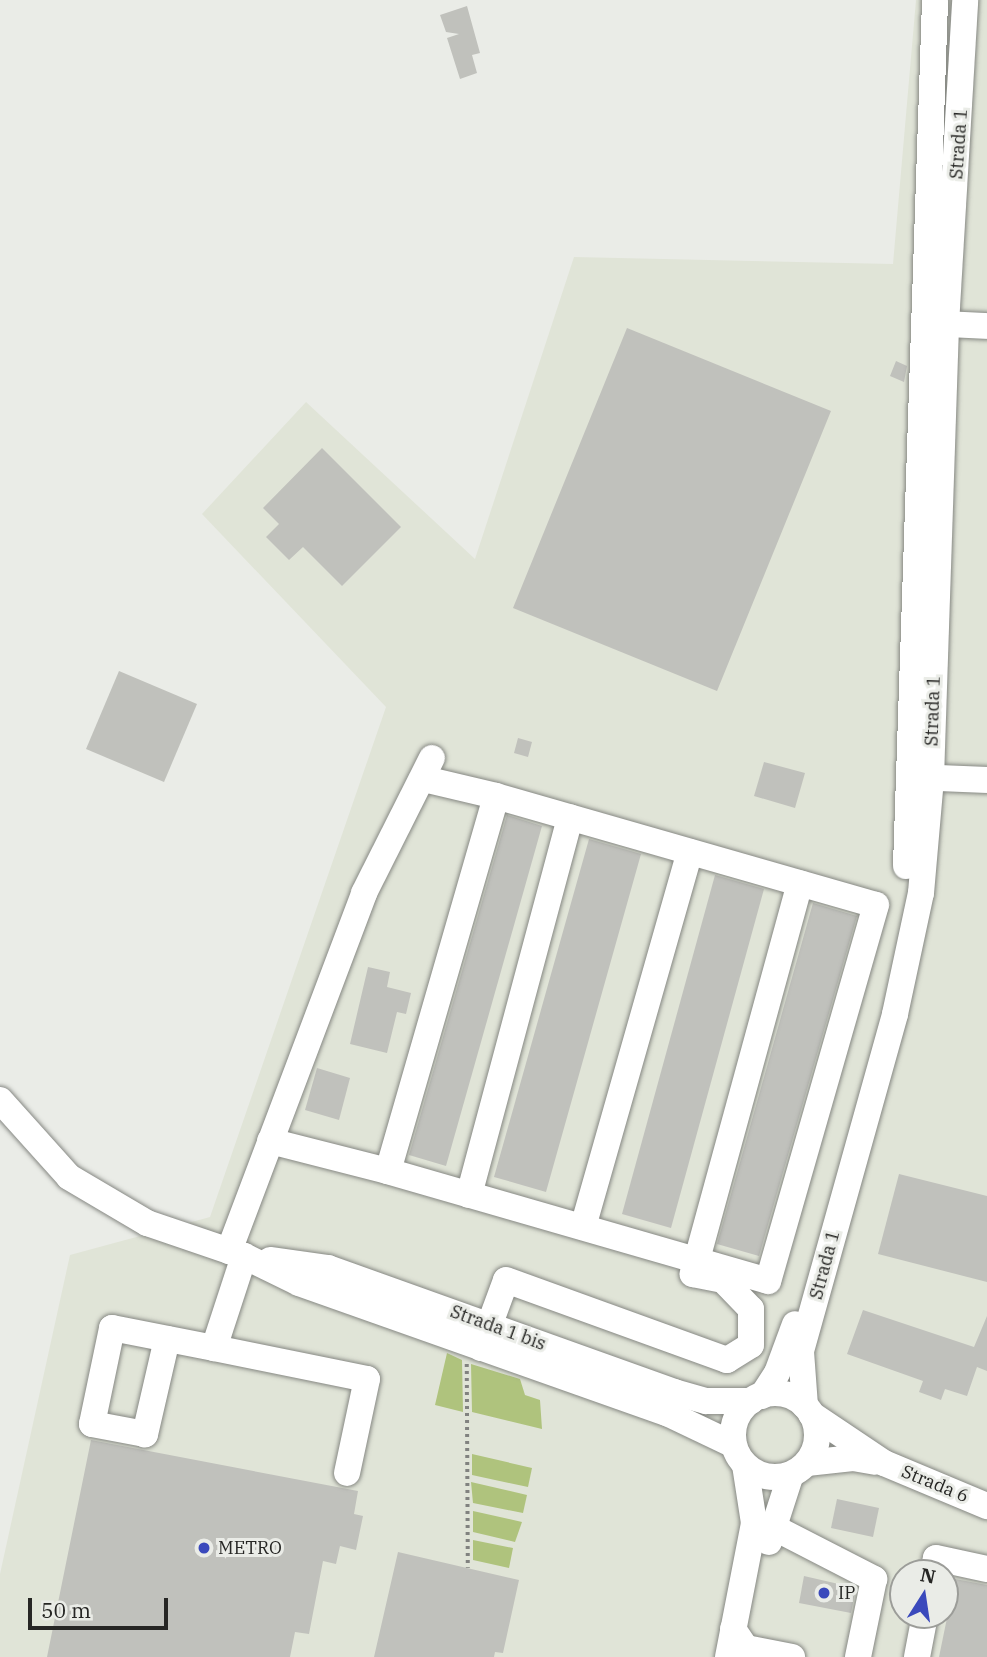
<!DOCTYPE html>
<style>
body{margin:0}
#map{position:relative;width:987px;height:1657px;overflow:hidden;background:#eaece7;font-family:"IBM Plex Serif",serif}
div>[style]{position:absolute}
.built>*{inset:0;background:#e0e4d7}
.green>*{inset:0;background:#afc37d}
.building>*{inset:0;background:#c0c1bc}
.path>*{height:3.5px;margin-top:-1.75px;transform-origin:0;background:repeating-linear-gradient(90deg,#81827f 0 3.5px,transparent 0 7px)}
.roads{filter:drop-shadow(0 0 2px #868883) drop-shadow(0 0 2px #868883)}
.minor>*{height:26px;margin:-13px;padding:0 13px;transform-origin:13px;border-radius:13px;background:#fff}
.minor>.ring{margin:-13px;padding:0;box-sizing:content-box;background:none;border:26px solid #fff;border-radius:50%}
.dots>*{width:19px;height:19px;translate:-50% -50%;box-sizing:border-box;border:4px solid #eaece7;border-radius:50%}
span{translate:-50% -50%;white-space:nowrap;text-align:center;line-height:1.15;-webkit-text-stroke:6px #eaece7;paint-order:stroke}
.street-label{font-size:18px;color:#262624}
.poi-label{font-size:18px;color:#262624}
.left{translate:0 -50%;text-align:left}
.north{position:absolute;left:889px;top:1559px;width:70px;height:70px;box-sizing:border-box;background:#eaece7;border:2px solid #9c9d99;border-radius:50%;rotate:12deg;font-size:19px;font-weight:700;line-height:28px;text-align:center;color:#262624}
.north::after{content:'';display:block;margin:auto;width:24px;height:32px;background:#3a49bc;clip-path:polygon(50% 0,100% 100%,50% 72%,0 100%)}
.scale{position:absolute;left:28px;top:1598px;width:140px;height:32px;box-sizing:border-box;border:4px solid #262624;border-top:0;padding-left:9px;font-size:21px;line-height:24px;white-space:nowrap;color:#262624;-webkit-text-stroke:5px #eaece7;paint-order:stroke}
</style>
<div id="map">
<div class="built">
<i style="clip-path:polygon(evenodd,916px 0,987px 0,987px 1657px,0 1657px,0 1574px,70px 1255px,210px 1217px,386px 707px,202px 514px,306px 402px,475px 559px,574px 257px,893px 264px,916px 0,903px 1573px,945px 1573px,945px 1615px,903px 1615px,903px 1573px)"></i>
</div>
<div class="green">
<i style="clip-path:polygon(447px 1353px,462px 1360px,463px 1412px,435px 1405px)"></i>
<i style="clip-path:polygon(471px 1364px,520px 1379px,525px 1395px,540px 1400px,542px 1429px,472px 1412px)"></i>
<i style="clip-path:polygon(472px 1454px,532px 1468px,528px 1487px,472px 1475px)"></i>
<i style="clip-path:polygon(471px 1482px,527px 1495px,523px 1513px,473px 1503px)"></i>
<i style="clip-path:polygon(473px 1511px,522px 1522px,515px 1542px,473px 1532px)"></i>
<i style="clip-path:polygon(473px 1540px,513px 1548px,509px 1568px,473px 1560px)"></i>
</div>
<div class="building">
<i style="clip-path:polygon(467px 6px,480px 53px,472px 55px,477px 73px,460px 79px,447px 38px,459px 34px,446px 32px,440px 15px)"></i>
<i style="clip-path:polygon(627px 328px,831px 411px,717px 691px,513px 608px)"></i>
<i style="clip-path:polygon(896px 361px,907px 366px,904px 382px,890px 376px)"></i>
<i style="clip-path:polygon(322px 448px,401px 527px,342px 586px,303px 547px,289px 560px,266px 537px,279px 524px,263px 508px)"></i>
<i style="clip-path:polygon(119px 671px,197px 704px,164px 782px,86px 749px)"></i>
<i style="clip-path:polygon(518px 738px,532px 742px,528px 757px,514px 753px)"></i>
<i style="clip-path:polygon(764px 762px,805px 773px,795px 808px,754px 796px)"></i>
<i style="clip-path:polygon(507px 815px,542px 826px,446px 1166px,409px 1155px)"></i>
<i style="clip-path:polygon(589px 839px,641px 854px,546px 1192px,494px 1177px)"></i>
<i style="clip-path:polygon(715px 875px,764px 889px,671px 1228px,622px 1214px)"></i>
<i style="clip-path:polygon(813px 903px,857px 916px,759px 1256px,717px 1244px)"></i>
<i style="clip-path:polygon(368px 967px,390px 972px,387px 987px,411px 993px,406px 1014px,397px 1012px,387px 1053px,350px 1044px)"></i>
<i style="clip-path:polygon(317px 1068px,350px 1078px,339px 1120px,305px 1110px)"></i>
<i style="clip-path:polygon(899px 1174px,987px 1196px,987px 1282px,878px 1254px)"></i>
<i style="clip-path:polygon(863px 1310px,974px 1347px,987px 1316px,987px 1371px,977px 1367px,967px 1396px,945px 1389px,941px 1400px,919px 1392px,923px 1381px,847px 1354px)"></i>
<i style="clip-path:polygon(91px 1440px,358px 1491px,354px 1514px,363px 1516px,356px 1550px,340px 1546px,336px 1564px,323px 1561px,309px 1634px,295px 1632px,290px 1657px,47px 1657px)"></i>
<i style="clip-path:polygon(837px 1499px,879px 1508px,873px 1537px,831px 1528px)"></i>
<i style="clip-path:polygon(398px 1552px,519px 1580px,503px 1653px,495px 1652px,494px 1657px,374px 1657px)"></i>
<i style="clip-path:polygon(804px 1576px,856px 1588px,851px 1613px,799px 1603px)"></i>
<i style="clip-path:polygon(955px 1579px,987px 1585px,987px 1657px,939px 1657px)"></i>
</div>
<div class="path">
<i style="left:467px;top:1364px;width:204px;rotate:89.7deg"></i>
</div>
<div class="roads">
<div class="minor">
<i style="left:946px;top:324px;width:41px;rotate:2.8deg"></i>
<i style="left:915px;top:777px;width:72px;rotate:2.4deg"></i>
<i style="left:424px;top:779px;width:74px;rotate:13.3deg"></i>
<i style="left:496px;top:796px;width:395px;rotate:16deg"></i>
<i style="left:876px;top:905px;width:391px;rotate:106deg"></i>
<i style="left:768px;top:1281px;width:396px;rotate:-163.9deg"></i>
<i style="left:388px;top:1171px;width:390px;rotate:-73.9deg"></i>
<i style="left:906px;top:866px;width:866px;rotate:-88.08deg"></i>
<i style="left:0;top:1100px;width:103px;rotate:48.1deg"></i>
<i style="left:69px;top:1177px;width:91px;rotate:30.5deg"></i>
<i style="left:147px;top:1223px;width:102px;rotate:18.8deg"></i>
<i style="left:244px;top:1256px;width:61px;rotate:26.1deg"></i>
<i style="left:299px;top:1283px;width:390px;rotate:19.5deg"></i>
<i style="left:667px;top:1413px;width:74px;rotate:25.5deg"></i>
<i style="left:270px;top:1141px;width:122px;rotate:14.3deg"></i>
<i style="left:469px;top:1195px;width:391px;rotate:-75deg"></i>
<i style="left:583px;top:1227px;width:390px;rotate:-74.1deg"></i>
<i style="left:229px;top:1251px;width:383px;rotate:-69.3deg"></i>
<i style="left:364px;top:893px;width:151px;rotate:-63.3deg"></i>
<i style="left:270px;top:1260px;width:59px;rotate:7.9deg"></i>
<i style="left:328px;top:1268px;width:368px;rotate:19.7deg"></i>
<i style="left:674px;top:1392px;width:33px;rotate:16deg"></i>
<i style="left:706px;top:1401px;width:45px"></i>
<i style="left:167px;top:1339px;width:98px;rotate:103deg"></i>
<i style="left:145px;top:1434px;width:54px;rotate:-169.3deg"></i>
<i style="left:92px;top:1424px;width:98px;rotate:-78.2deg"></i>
<i style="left:112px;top:1328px;width:104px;rotate:11.1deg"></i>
<i style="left:214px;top:1348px;width:156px;rotate:11.5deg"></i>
<i style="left:367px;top:1379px;width:96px;rotate:102deg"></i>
<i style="left:214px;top:1348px;width:97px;rotate:-71.9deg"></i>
<i style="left:481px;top:1348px;width:72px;rotate:-69.8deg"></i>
<i style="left:506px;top:1280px;width:235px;rotate:19.9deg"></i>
<i style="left:727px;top:1360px;width:28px;rotate:-32deg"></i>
<i style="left:751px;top:1345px;width:36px;rotate:-90deg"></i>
<i style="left:751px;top:1309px;width:40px;rotate:-134deg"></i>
<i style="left:723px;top:1280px;width:31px;rotate:-169deg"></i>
<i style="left:693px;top:1274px;width:405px;rotate:-74.7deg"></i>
<i class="ring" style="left:733px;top:1393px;width:58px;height:58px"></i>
<i style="left:762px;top:1396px;width:27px;rotate:-57deg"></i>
<i style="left:777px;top:1373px;width:52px;rotate:-69.8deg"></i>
<i style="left:805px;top:1406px;width:55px;rotate:-94.2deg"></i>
<i style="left:801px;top:1351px;width:350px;rotate:-74.4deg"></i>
<i style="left:895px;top:1014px;width:124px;rotate:-77.9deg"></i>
<i style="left:921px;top:893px;width:115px;rotate:-85deg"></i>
<i style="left:931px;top:778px;width:454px;rotate:-88.1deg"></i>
<i style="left:946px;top:324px;width:325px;rotate:-86.6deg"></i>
<i style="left:811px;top:1414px;width:88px;rotate:33.9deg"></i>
<i style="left:884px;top:1463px;width:112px;rotate:22.7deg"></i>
<i style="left:807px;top:1463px;width:46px;rotate:-6.2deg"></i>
<i style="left:853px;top:1458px;width:22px;rotate:10deg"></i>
<i style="left:773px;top:1527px;width:114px;rotate:27.2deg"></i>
<i style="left:874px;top:1579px;width:80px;rotate:101.6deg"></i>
<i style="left:769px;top:1542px;width:71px;rotate:-72.1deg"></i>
<i style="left:933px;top:1573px;width:15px;rotate:-79deg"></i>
<i style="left:936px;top:1558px;width:52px;rotate:12.2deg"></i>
<i style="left:733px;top:1629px;width:23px;rotate:56deg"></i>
<i style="left:746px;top:1648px;width:47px;rotate:11.1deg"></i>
<i style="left:728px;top:1657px;width:136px;rotate:-79deg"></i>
<i style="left:754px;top:1523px;width:59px;rotate:-98.8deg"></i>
<i style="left:917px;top:1657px;width:43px;rotate:-79.2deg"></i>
</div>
</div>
<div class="dots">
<i style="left:204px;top:1548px;background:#3a49bc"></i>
<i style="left:824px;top:1593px;background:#3a49bc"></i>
</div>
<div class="street-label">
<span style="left:959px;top:144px;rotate:-86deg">Strada 1</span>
<span style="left:933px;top:711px;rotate:-88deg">Strada 1</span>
<span style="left:825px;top:1265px;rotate:-75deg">Strada 1</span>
<span style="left:498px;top:1328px;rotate:20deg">Strada 1 bis</span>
<span style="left:935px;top:1484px;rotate:22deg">Strada 6</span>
</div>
<div class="poi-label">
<span class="left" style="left:218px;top:1548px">METRO</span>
<span class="left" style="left:838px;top:1593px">IP</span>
</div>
<div class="north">N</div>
<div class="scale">50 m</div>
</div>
